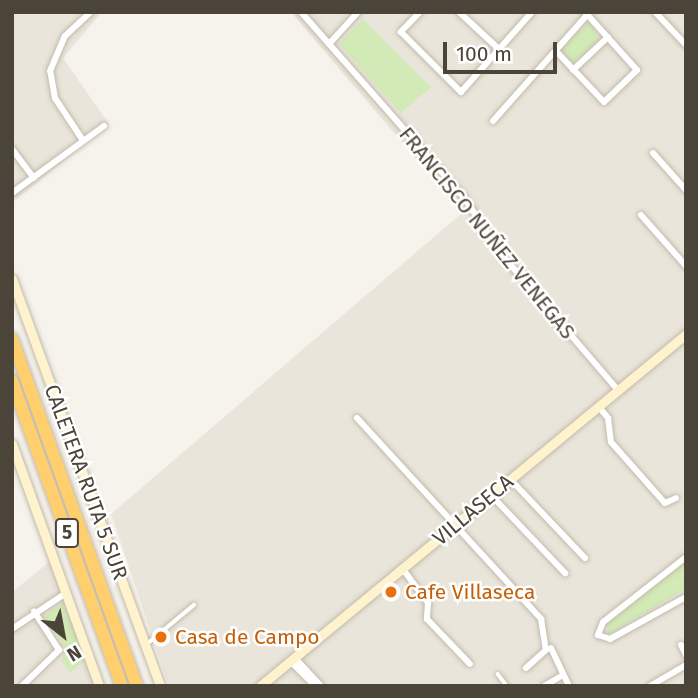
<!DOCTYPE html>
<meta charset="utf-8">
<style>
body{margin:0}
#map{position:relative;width:698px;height:698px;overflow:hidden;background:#f6f3ec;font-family:"Fira Sans",sans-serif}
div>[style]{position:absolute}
.residential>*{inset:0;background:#eae5da}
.green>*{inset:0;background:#d2eab5}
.roads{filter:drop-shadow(0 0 2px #c2bbae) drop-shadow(0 0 2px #c2bbae)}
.lane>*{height:3.5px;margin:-1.75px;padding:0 1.75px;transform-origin:1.75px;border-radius:1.75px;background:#fff}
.street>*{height:6px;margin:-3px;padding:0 3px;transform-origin:3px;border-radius:3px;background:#fff}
.secondary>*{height:9px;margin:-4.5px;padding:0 4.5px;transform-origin:4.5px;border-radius:4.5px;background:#fff3cd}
.highway>*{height:12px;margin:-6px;padding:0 6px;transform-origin:6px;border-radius:6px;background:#ffcf6e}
.dots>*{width:19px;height:19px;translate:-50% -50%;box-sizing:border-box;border:4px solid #fff;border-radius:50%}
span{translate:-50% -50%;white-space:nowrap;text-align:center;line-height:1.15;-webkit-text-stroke:5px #fff;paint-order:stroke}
.shield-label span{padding:2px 5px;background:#fff;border:2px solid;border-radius:5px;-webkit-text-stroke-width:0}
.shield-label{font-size:19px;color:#4b4439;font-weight:700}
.street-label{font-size:21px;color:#4b4439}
.food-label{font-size:21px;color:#c56008}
.left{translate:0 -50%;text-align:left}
.frame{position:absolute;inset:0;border:14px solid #4b4439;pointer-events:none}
.north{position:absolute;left:28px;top:600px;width:70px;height:70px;-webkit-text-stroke:5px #fff;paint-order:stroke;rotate:149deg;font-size:19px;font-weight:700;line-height:28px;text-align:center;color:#4b4439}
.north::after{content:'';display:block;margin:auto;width:24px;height:32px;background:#4b4439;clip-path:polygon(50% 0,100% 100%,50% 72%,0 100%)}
.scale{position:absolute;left:443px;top:42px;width:114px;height:32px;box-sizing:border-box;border:4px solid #4b4439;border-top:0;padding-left:9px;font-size:21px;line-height:24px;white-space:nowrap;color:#4b4439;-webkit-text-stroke:5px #fff;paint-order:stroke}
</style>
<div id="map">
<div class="residential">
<i style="clip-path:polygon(12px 12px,102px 12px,63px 58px,109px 124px,12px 203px)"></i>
<i style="clip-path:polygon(291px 12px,686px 12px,686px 686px,169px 686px,111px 514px,462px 213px)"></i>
<i style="clip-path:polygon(52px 560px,95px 686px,12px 686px,12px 592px)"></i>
</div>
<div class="green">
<i style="clip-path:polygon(363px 19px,431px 87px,401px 113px,339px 44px)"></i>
<i style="clip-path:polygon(589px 22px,600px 40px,572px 64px,561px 49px)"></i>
<i style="clip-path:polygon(686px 561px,686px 589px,608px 634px,607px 622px)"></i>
<i style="clip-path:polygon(66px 600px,85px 660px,70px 673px,62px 661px,64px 646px,44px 616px)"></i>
</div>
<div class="roads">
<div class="lane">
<i style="left:147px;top:644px;width:61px;rotate:-39.7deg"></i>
<i style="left:498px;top:674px;width:15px;rotate:53deg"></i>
</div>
<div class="street">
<i style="left:301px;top:12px;width:249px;rotate:48.7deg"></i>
<i style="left:465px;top:199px;width:69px;rotate:56.3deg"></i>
<i style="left:503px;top:256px;width:177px;rotate:49.4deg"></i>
<i style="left:420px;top:12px;width:28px;rotate:134deg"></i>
<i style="left:401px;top:32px;width:85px;rotate:45deg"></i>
<i style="left:461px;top:92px;width:107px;rotate:-48.4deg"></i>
<i style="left:459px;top:12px;width:54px;rotate:42.8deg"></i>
<i style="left:655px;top:12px;width:45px;rotate:46.8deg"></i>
<i style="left:329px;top:44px;width:43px;rotate:-47.8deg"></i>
<i style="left:556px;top:51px;width:70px;rotate:46.7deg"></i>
<i style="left:604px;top:102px;width:46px;rotate:-44.1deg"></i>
<i style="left:637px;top:70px;width:78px;rotate:-131.9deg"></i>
<i style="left:573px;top:70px;width:48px;rotate:-43.3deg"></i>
<i style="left:493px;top:121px;width:142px;rotate:-48.4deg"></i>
<i style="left:82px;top:139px;width:49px;rotate:-123.4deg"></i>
<i style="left:55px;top:98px;width:27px;rotate:-100deg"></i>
<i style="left:50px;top:71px;width:38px;rotate:-67deg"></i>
<i style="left:65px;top:36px;width:35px;rotate:-43deg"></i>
<i style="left:12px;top:149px;width:36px;rotate:53deg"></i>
<i style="left:653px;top:153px;width:50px;rotate:48.3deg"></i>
<i style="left:12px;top:193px;width:114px;rotate:-36.1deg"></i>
<i style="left:641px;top:215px;width:68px;rotate:48.6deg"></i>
<i style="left:598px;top:406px;width:16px;rotate:50deg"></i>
<i style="left:608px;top:418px;width:24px;rotate:83deg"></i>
<i style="left:611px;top:442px;width:81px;rotate:48.5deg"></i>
<i style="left:665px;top:503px;width:12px;rotate:-24deg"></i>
<i style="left:357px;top:418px;width:273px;rotate:47.5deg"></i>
<i style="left:541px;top:619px;width:31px;rotate:81deg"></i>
<i style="left:546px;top:650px;width:27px;rotate:138deg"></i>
<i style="left:510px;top:479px;width:109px;rotate:46.5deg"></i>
<i style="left:491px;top:495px;width:108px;rotate:46.5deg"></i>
<i style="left:686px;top:557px;width:105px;rotate:141.9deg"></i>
<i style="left:603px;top:622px;width:14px;rotate:111deg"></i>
<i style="left:598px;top:635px;width:13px;rotate:18deg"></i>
<i style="left:610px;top:639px;width:87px;rotate:-28.9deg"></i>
<i style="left:402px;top:568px;width:44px;rotate:53.4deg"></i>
<i style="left:428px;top:603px;width:16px;rotate:94deg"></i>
<i style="left:427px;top:619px;width:62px;rotate:46.3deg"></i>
<i style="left:12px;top:629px;width:65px;rotate:-33.7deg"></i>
<i style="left:681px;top:645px;width:11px;rotate:63deg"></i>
<i style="left:551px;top:648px;width:42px;rotate:64.7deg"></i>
<i style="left:294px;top:657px;width:40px;rotate:47deg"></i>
<i style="left:290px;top:661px;width:35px;rotate:45deg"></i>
<i style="left:22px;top:686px;width:52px;rotate:-44.2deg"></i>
<i style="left:59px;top:650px;width:46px;rotate:-122.7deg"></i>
<i style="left:544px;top:686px;width:22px;rotate:-30deg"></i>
<i style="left:650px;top:686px;width:42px;rotate:-30.3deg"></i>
</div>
<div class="secondary">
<i style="left:12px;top:279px;width:433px;rotate:70deg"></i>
<i style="left:12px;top:444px;width:257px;rotate:70.2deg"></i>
<i style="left:260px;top:686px;width:553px;rotate:-39.57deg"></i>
</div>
<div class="highway">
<i style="left:12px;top:339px;width:369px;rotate:70.2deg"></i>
<i style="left:12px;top:381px;width:324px;rotate:70.2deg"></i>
</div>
</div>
<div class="dots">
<i style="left:391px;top:592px;background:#e8710a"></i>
<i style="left:161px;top:637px;background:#e8710a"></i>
</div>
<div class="shield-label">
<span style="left:67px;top:533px">5</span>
</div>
<div class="street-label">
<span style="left:487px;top:233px;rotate:51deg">FRANCISCO NUÑEZ VENEGAS</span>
<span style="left:86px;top:482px;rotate:70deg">CALETERA RUTA 5 SUR</span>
<span style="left:473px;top:510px;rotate:-40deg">VILLASECA</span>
</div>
<div class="food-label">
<span class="left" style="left:405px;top:592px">Cafe Villaseca</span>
<span class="left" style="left:175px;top:637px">Casa de Campo</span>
</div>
<div class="frame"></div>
<div class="north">N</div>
<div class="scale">100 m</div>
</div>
